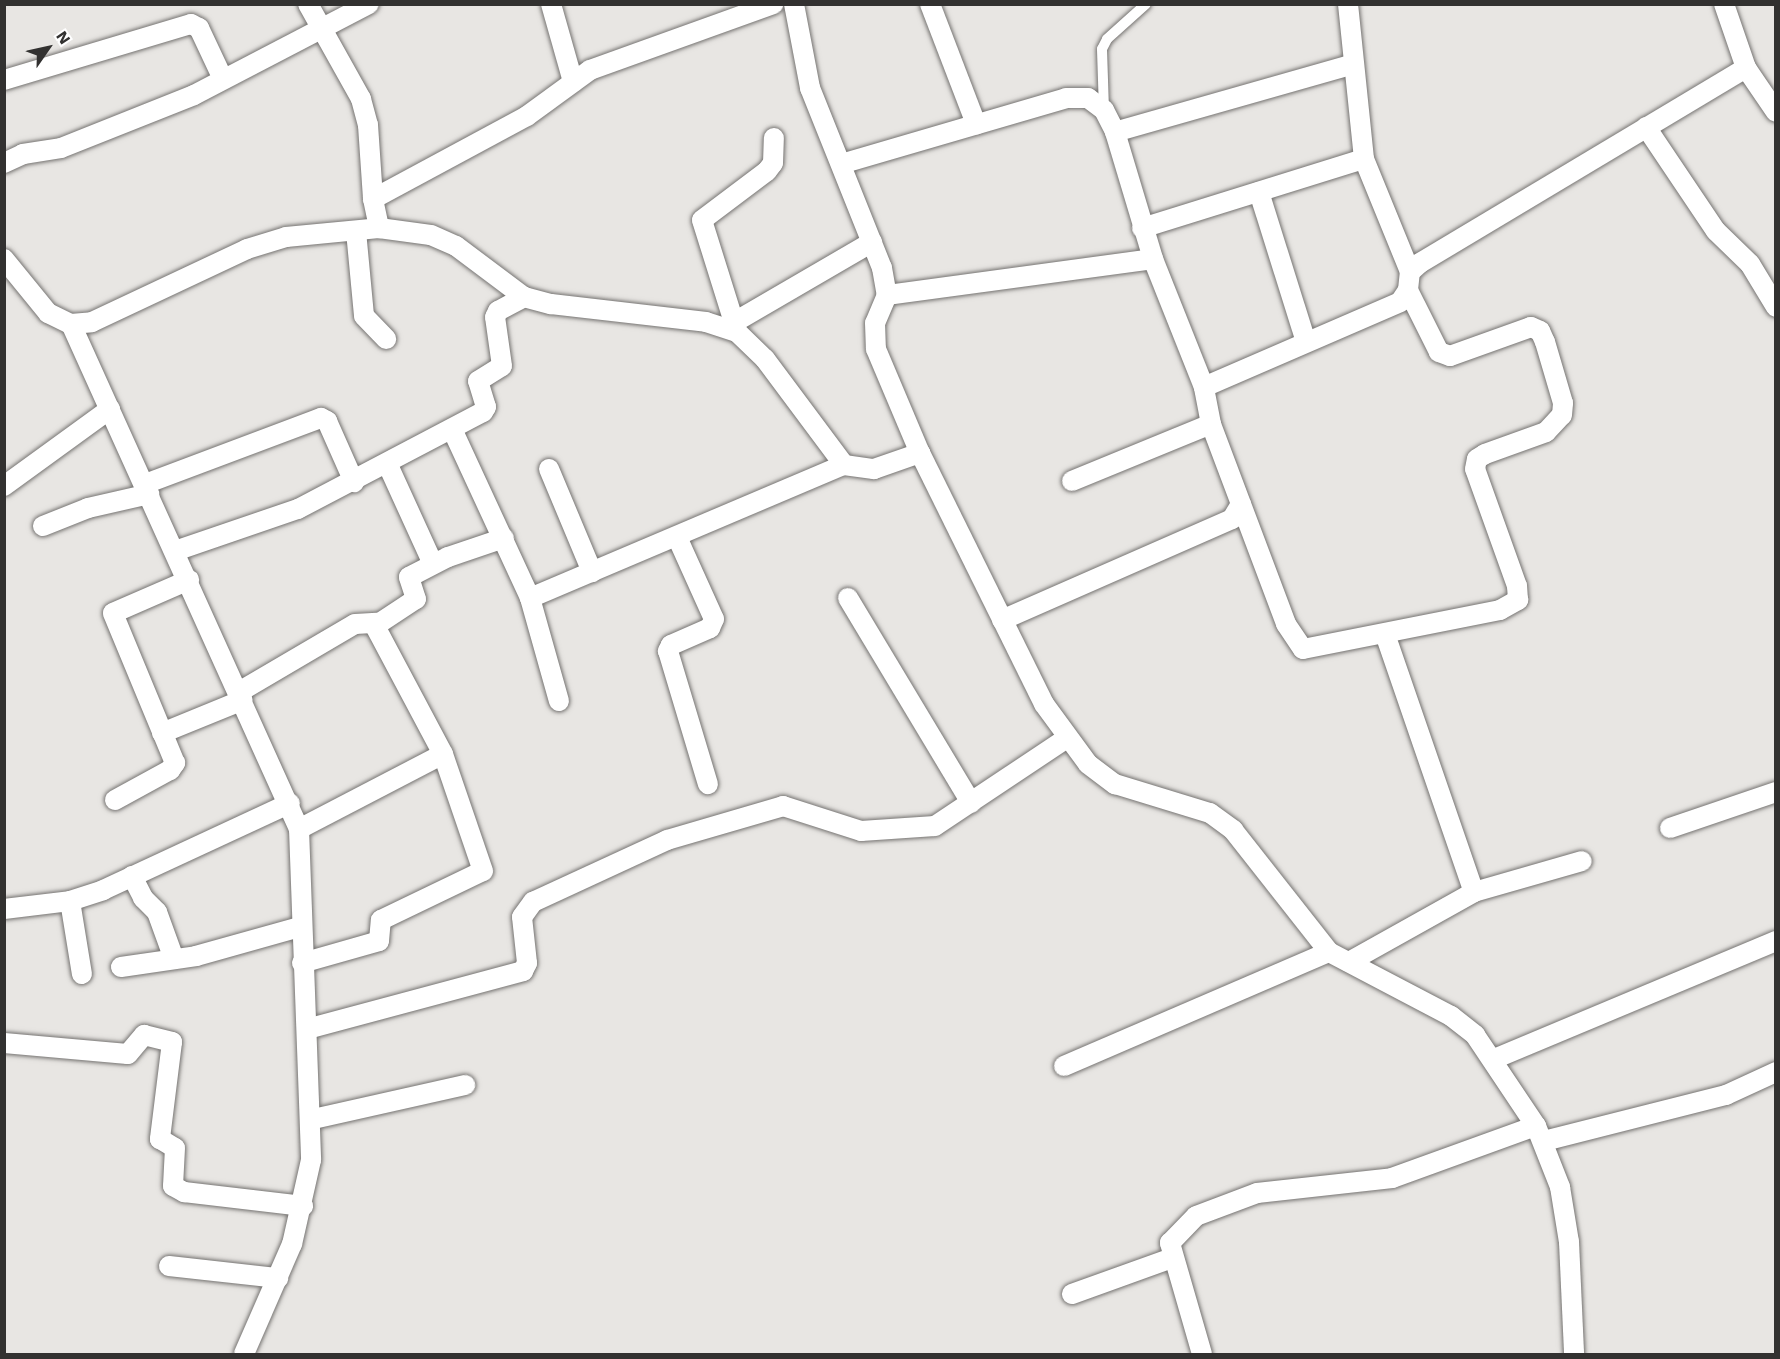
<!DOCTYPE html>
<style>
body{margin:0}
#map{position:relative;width:1780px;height:1359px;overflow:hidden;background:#e8e6e3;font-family:"Work Sans",sans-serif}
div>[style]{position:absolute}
.roads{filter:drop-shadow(0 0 2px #757371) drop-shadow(0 0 2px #757371)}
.lane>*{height:10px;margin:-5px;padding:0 5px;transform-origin:5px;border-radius:5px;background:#fff}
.street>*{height:20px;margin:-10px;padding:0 10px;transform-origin:10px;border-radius:10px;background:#fff}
span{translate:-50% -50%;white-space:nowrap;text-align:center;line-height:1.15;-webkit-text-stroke:4.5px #fff;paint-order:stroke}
.frame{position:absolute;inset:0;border:6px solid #323130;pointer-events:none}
.north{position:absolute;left:18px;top:18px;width:60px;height:60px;-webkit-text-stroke:4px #fff;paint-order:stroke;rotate:56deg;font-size:16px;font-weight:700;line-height:24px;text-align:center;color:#323130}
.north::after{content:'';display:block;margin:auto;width:21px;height:27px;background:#323130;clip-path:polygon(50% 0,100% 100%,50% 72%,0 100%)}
</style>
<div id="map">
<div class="roads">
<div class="lane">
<i style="left:1104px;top:110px;width:61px;rotate:-91.9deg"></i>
<i style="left:1102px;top:49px;width:11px;rotate:-63deg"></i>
<i style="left:1107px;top:39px;width:52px;rotate:-41.9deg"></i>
</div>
<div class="street">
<i style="left:308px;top:4px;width:109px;rotate:60.8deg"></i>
<i style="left:361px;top:99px;width:27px;rotate:75deg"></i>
<i style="left:368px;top:125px;width:74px;rotate:86.1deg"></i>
<i style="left:373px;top:199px;width:30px;rotate:78deg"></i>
<i style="left:379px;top:228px;width:52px;rotate:7.7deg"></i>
<i style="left:431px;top:235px;width:27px;rotate:24deg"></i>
<i style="left:456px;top:246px;width:85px;rotate:36.9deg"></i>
<i style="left:524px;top:297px;width:28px;rotate:15deg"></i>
<i style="left:551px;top:304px;width:156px;rotate:6.6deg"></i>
<i style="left:706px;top:322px;width:33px;rotate:18deg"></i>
<i style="left:737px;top:332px;width:39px;rotate:44deg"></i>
<i style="left:765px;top:359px;width:132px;rotate:53.3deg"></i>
<i style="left:844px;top:465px;width:30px;rotate:8deg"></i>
<i style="left:874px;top:469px;width:49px;rotate:-19.2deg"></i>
<i style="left:551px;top:4px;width:81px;rotate:74.2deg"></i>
<i style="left:794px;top:4px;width:86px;rotate:79.2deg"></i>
<i style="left:810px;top:88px;width:194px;rotate:68.2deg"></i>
<i style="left:882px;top:268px;width:27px;rotate:80deg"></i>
<i style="left:887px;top:295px;width:30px;rotate:113deg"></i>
<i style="left:875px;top:323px;width:26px;rotate:88deg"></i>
<i style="left:876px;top:349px;width:113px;rotate:67.1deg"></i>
<i style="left:920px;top:453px;width:280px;rotate:63.7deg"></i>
<i style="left:1044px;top:704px;width:74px;rotate:53.7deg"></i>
<i style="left:1088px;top:764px;width:34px;rotate:37deg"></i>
<i style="left:1115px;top:784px;width:99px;rotate:17deg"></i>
<i style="left:1210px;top:813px;width:29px;rotate:36deg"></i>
<i style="left:1233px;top:830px;width:155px;rotate:51.8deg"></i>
<i style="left:1329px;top:952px;width:138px;rotate:27.7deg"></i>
<i style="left:1451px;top:1016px;width:31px;rotate:38deg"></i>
<i style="left:1475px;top:1035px;width:110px;rotate:56.2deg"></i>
<i style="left:1536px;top:1126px;width:66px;rotate:68.5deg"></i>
<i style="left:1560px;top:1187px;width:56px;rotate:80.7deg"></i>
<i style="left:1569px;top:1242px;width:112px;rotate:87.4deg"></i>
<i style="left:930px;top:4px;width:129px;rotate:69deg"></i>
<i style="left:1348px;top:4px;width:156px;rotate:84.1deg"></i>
<i style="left:1364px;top:159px;width:122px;rotate:67.8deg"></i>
<i style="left:1724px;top:4px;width:68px;rotate:71deg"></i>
<i style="left:1746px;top:68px;width:53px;rotate:55.7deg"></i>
<i style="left:4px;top:80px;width:195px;rotate:-16.7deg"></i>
<i style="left:191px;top:24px;width:9px;rotate:27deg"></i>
<i style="left:199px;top:28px;width:56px;rotate:64.8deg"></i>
<i style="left:1646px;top:127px;width:125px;rotate:56.1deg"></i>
<i style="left:1716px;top:231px;width:47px;rotate:44.1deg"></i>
<i style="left:1750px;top:264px;width:50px;rotate:58.8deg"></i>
<i style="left:1115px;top:132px;width:248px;rotate:-15.9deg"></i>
<i style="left:4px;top:163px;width:21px;rotate:-25deg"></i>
<i style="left:23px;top:154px;width:38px;rotate:-9deg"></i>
<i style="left:61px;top:148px;width:143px;rotate:-21.7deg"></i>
<i style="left:194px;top:95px;width:197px;rotate:-27.5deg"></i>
<i style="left:841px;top:164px;width:234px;rotate:-16.3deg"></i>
<i style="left:1066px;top:98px;width:22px"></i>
<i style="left:1088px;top:98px;width:20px;rotate:37deg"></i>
<i style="left:1104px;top:110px;width:25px;rotate:63deg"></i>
<i style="left:1115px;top:132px;width:133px;rotate:73.3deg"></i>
<i style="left:1153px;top:259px;width:138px;rotate:68.3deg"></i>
<i style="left:1259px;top:192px;width:157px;rotate:72.6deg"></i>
<i style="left:373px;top:199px;width:175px;rotate:-28.3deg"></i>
<i style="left:527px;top:116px;width:78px;rotate:-36.1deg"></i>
<i style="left:590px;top:70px;width:195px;rotate:-19.8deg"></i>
<i style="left:1142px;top:228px;width:232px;rotate:-17.3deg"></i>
<i style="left:356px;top:231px;width:85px;rotate:84.6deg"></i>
<i style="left:364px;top:316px;width:32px;rotate:46deg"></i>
<i style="left:4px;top:259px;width:70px;rotate:50.8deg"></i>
<i style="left:48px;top:313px;width:25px;rotate:26deg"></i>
<i style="left:71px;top:324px;width:21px;rotate:-5deg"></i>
<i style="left:92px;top:322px;width:171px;rotate:-25.2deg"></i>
<i style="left:247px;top:249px;width:41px;rotate:-17.1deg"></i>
<i style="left:286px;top:237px;width:93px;rotate:-5.5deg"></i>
<i style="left:887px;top:295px;width:268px;rotate:-7.7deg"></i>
<i style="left:733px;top:323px;width:161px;rotate:-30.2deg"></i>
<i style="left:71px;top:324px;width:554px;rotate:65.7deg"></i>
<i style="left:299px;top:829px;width:331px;rotate:87.9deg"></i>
<i style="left:311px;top:1160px;width:86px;rotate:102.7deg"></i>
<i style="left:292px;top:1244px;width:120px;rotate:113.6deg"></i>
<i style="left:737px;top:332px;width:117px;rotate:-107.4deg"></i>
<i style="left:702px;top:220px;width:81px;rotate:-37deg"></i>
<i style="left:767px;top:171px;width:10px;rotate:-53deg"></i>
<i style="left:773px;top:163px;width:25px;rotate:-88deg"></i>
<i style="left:452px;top:429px;width:186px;rotate:65.2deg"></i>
<i style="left:530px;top:598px;width:107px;rotate:74.3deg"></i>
<i style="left:387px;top:463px;width:111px;rotate:65.5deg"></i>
<i style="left:549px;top:469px;width:112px;rotate:67.3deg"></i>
<i style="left:1072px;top:481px;width:150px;rotate:-22.3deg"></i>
<i style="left:145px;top:484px;width:188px;rotate:-20.6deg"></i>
<i style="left:321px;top:418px;width:7px;rotate:27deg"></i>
<i style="left:327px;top:421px;width:67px;rotate:66.1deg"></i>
<i style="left:4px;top:486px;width:131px;rotate:-36deg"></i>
<i style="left:1241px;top:504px;width:128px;rotate:69.4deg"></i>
<i style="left:1286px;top:624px;width:30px;rotate:56deg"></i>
<i style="left:1303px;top:649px;width:201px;rotate:-11.2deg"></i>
<i style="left:1500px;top:610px;width:21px;rotate:-29deg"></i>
<i style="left:1518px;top:600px;width:14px;rotate:-94deg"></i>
<i style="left:1517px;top:586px;width:124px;rotate:-109.7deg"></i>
<i style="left:1475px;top:469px;width:10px;rotate:-79deg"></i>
<i style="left:1477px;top:459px;width:9px;rotate:-32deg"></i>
<i style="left:1485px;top:454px;width:65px;rotate:-19.8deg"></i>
<i style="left:1546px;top:432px;width:23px;rotate:-47deg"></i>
<i style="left:1562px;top:415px;width:12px;rotate:-85deg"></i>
<i style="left:1563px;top:403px;width:64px;rotate:-106.4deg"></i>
<i style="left:1545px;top:342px;width:12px;rotate:-114deg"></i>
<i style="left:1540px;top:331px;width:10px;rotate:-156deg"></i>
<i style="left:1531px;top:327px;width:86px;rotate:160.3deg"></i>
<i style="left:1450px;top:356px;width:12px;rotate:-160deg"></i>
<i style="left:1439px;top:352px;width:69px;rotate:-116.6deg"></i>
<i style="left:43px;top:526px;width:48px;rotate:-21.8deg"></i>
<i style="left:88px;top:508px;width:63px;rotate:-12.9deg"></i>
<i style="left:677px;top:537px;width:90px;rotate:65.7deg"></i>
<i style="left:714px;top:619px;width:10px;rotate:114deg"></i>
<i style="left:710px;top:628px;width:43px;rotate:156.4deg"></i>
<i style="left:671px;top:645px;width:7px;rotate:117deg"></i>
<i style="left:668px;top:651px;width:139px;rotate:73.3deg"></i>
<i style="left:175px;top:551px;width:130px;rotate:-18.9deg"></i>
<i style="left:298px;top:509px;width:209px;rotate:-27.7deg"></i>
<i style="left:483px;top:412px;width:6px;rotate:-59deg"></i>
<i style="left:486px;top:407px;width:27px;rotate:-107deg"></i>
<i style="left:478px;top:381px;width:28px;rotate:-32deg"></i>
<i style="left:502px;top:366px;width:49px;rotate:-98.1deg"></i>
<i style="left:495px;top:317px;width:7px;rotate:-63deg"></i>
<i style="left:498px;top:311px;width:30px;rotate:-28deg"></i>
<i style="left:530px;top:598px;width:341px;rotate:-23deg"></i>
<i style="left:848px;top:598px;width:239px;rotate:59deg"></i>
<i style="left:1002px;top:620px;width:251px;rotate:-23.7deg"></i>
<i style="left:1232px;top:519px;width:17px;rotate:-59deg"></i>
<i style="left:1241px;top:504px;width:85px;rotate:-110.6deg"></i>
<i style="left:1211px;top:424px;width:38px;rotate:-101deg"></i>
<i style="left:1204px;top:387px;width:214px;rotate:-23.4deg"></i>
<i style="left:1400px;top:302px;width:14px;rotate:-56deg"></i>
<i style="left:1408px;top:290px;width:18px;rotate:-84deg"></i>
<i style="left:1410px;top:272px;width:13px;rotate:-42deg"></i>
<i style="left:1420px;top:263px;width:380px;rotate:-30.9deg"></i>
<i style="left:1385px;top:634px;width:273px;rotate:71deg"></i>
<i style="left:239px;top:692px;width:134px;rotate:-30.4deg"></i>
<i style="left:355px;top:624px;width:22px;rotate:-3deg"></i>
<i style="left:162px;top:733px;width:87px;rotate:-22.2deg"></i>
<i style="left:115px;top:800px;width:63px;rotate:-28.6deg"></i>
<i style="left:170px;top:770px;width:9px;rotate:-54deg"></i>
<i style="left:175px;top:763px;width:162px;rotate:-112.5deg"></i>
<i style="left:113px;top:613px;width:83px;rotate:-23.5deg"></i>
<i style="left:1670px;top:828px;width:112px;rotate:-18.8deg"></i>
<i style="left:299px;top:829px;width:162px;rotate:-27.5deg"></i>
<i style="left:132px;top:876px;width:25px;rotate:63deg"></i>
<i style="left:143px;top:898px;width:20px;rotate:45deg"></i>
<i style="left:157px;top:912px;width:50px;rotate:70.1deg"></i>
<i style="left:70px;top:901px;width:74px;rotate:80.7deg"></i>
<i style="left:4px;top:909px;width:66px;rotate:-6.9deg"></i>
<i style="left:70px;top:901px;width:35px;rotate:-18deg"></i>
<i style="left:103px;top:890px;width:206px;rotate:-24.9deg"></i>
<i style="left:1349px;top:962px;width:143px;rotate:-29.2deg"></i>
<i style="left:1474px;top:892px;width:112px;rotate:-16deg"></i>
<i style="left:302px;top:963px;width:80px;rotate:-15.9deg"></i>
<i style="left:379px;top:941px;width:21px;rotate:-85deg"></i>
<i style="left:381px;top:920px;width:113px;rotate:-25.7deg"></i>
<i style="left:483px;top:871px;width:124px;rotate:-108.9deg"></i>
<i style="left:443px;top:754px;width:145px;rotate:-118deg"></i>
<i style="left:375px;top:626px;width:49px;rotate:-33.4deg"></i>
<i style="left:416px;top:599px;width:23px;rotate:-108deg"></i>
<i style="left:409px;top:577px;width:44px;rotate:-27.1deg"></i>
<i style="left:448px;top:557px;width:59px;rotate:-18.7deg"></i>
<i style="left:121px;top:967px;width:76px;rotate:-8.3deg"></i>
<i style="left:196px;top:956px;width:108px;rotate:-15.6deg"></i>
<i style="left:307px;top:1029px;width:224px;rotate:-15deg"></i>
<i style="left:523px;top:971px;width:9px;rotate:-63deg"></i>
<i style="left:527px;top:963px;width:46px;rotate:-96.2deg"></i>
<i style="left:522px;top:917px;width:19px;rotate:-54deg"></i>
<i style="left:533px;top:902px;width:148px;rotate:-24.8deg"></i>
<i style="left:667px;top:840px;width:121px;rotate:-16.3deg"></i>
<i style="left:783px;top:806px;width:82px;rotate:17.8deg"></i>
<i style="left:861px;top:831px;width:74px;rotate:-3.9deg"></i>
<i style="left:935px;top:826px;width:159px;rotate:-33.7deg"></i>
<i style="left:4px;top:1043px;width:124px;rotate:5.1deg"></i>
<i style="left:128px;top:1054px;width:25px;rotate:-50deg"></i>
<i style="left:144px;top:1035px;width:29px;rotate:14deg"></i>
<i style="left:172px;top:1042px;width:98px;rotate:97.1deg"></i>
<i style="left:160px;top:1139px;width:17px;rotate:31deg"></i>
<i style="left:175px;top:1148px;width:38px;rotate:93deg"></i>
<i style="left:173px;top:1186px;width:13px;rotate:29deg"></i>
<i style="left:184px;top:1192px;width:120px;rotate:6.7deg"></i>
<i style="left:1494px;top:1059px;width:306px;rotate:-22.7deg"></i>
<i style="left:1064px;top:1066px;width:288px;rotate:-23.3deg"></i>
<i style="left:313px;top:1119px;width:156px;rotate:-12.6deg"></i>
<i style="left:1544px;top:1141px;width:188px;rotate:-14.2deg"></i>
<i style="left:1726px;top:1095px;width:55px;rotate:-24.7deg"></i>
<i style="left:169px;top:1266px;width:110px;rotate:6.3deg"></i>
<i style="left:1072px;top:1294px;width:106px;rotate:-19.8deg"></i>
<i style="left:1202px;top:1354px;width:116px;rotate:-106.1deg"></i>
<i style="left:1170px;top:1243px;width:37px;rotate:-46deg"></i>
<i style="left:1196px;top:1216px;width:65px;rotate:-20.7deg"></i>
<i style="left:1257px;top:1193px;width:136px;rotate:-6.3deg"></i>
<i style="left:1392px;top:1178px;width:153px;rotate:-19.9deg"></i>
</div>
</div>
<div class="frame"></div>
<div class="north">N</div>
</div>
